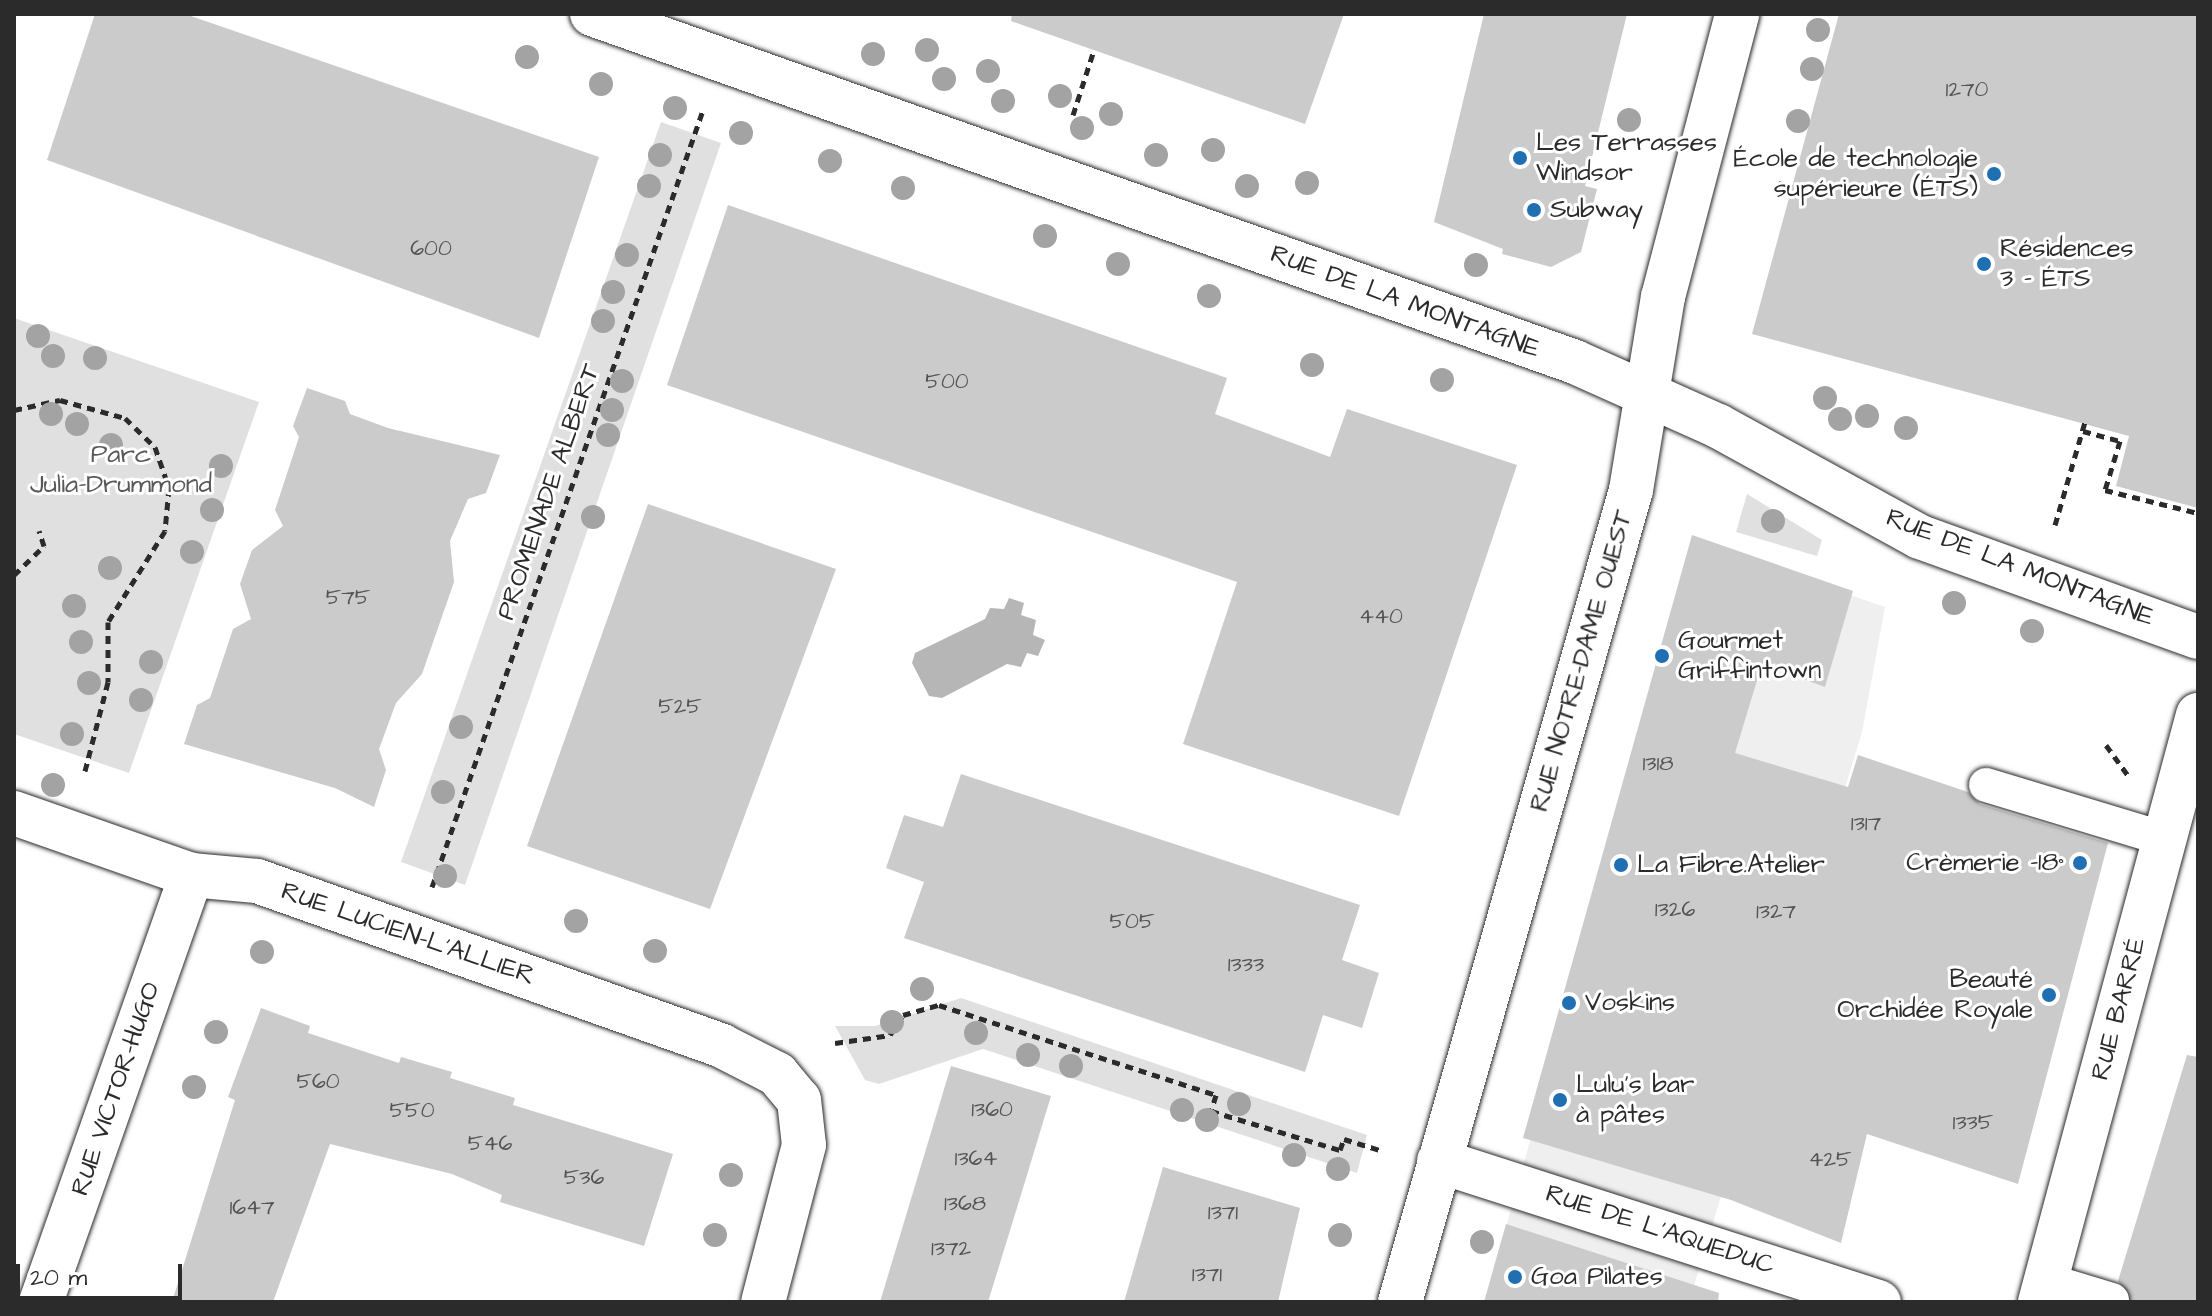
<!DOCTYPE html>
<meta charset="utf-8">
<style>
body{margin:0}
#map{position:relative;width:2212px;height:1316px;overflow:hidden;background:#fff;font-family:"Architects Daughter",sans-serif}
div>[style]{position:absolute}
.built>*{inset:0;background:#efefef}
.green>*{inset:0;background:#e0e0e0}
.water>*{inset:0;background:#b6b6b6}
.building>*{inset:0;background:#cbcbcb}
.path>*{height:5px;margin-top:-2.5px;transform-origin:0;background:repeating-linear-gradient(90deg,#2b2b2b 0 8px,transparent 0 14px)}
.roads{filter:drop-shadow(0 0 2px #2b2b2b) drop-shadow(0 0 2px #2b2b2b)}
.lane>*{height:34px;margin:-17px;padding:0 17px;transform-origin:17px;border-radius:17px;background:#fff}
.street>*{height:44px;margin:-22px;padding:0 22px;transform-origin:22px;border-radius:22px;background:#fff}
.secondary>*{height:44px;margin:-22px;padding:0 22px;transform-origin:22px;border-radius:22px;background:#fff}
.trees>*{width:24px;height:24px;margin:-12px;border-radius:50%;background:#a3a3a3}
.dots>*{width:22px;height:22px;translate:-50% -50%;box-sizing:border-box;border:4px solid #fff;border-radius:50%}
span{translate:-50% -50%;white-space:nowrap;text-align:center;line-height:1.15;-webkit-text-stroke:6px #fff;paint-order:stroke}
.number-label{font-size:22px;color:#535353}
.number-label span{-webkit-text-stroke-width:0}
.poi-label{font-size:26px;color:#2b2b2b}
.left{translate:0 -50%;text-align:left}
.right{translate:-100% -50%;text-align:right}
.street-label{font-size:26px;color:#2b2b2b}
.park-label{font-size:26px;color:#585858}
.frame{position:absolute;inset:0;border:16px solid #2b2b2b;pointer-events:none}
.scale{position:absolute;left:16px;top:1264px;width:166px;height:36px;box-sizing:border-box;border:4px solid #2b2b2b;border-top:0;padding-left:10px;font-size:24px;line-height:28px;white-space:nowrap;color:#2b2b2b;-webkit-text-stroke:6px #fff;paint-order:stroke}
</style>
<div id="map">
<div class="built">
<i style="clip-path:polygon(1697px 543px,1885px 607px,1862px 732px,1689px 1302px,1485px 1302px)"></i>
</div>
<div class="green">
<i style="clip-path:polygon(661px 122px,721px 143px,465px 885px,401px 862px)"></i>
<i style="clip-path:polygon(14px 318px,259px 402px,129px 773px,14px 734px)"></i>
<i style="clip-path:polygon(1747px 494px,1822px 540px,1817px 556px,1736px 532px)"></i>
<i style="clip-path:polygon(961px 998px,1367px 1135px,1357px 1173px,983px 1049px,879px 1084px,865px 1080px,835px 1026px,875px 1026px)"></i>
</div>
<div class="water">
<i style="clip-path:polygon(1009px 598px,1024px 603px,1021px 615px,1036px 620px,1033px 635px,1045px 640px,1038px 656px,1027px 653px,1021px 667px,1007px 664px,942px 698px,929px 696px,912px 663px,915px 653px,985px 619px,990px 608px,1004px 609px)"></i>
</div>
<div class="building">
<i style="clip-path:polygon(95px 14px,185px 14px,599px 157px,539px 338px,47px 160px)"></i>
<i style="clip-path:polygon(1012px 14px,1344px 14px,1305px 124px,1011px 21px)"></i>
<i style="clip-path:polygon(1484px 14px,1627px 14px,1585px 186px,1597px 189px,1581px 252px,1551px 267px,1502px 254px,1503px 249px,1434px 222px)"></i>
<i style="clip-path:polygon(1839px 14px,2198px 14px,2198px 508px,2116px 486px,2129px 436px,1752px 334px)"></i>
<i style="clip-path:polygon(728px 205px,1227px 378px,1215px 414px,1330px 457px,1347px 409px,1517px 465px,1399px 816px,1183px 744px,1237px 582px,667px 385px)"></i>
<i style="clip-path:polygon(307px 388px,345px 401px,350px 414px,388px 428px,500px 455px,486px 493px,468px 499px,450px 541px,454px 582px,422px 674px,396px 703px,379px 749px,386px 770px,374px 807px,335px 788px,184px 744px,197px 705px,210px 698px,233px 629px,251px 619px,240px 584px,252px 550px,283px 526px,275px 510px,299px 437px,293px 426px)"></i>
<i style="clip-path:polygon(648px 504px,836px 569px,710px 909px,527px 846px)"></i>
<i style="clip-path:polygon(1692px 535px,1853px 591px,1825px 687px,1762px 664px,1735px 753px,1848px 787px,1858px 755px,1968px 792px,1980px 804px,2108px 843px,2018px 1184px,1867px 1134px,1841px 1243px,1731px 1200px,1523px 1138px)"></i>
<i style="clip-path:polygon(961px 774px,1360px 905px,1342px 960px,1379px 973px,1362px 1028px,1323px 1015px,1305px 1072px,904px 938px,924px 882px,886px 868px,904px 815px,943px 827px)"></i>
<i style="clip-path:polygon(261px 1008px,310px 1026px,308px 1033px,399px 1063px,401px 1057px,452px 1072px,450px 1078px,515px 1098px,513px 1105px,673px 1154px,644px 1246px,500px 1202px,502px 1195px,452px 1174px,330px 1144px,273px 1302px,172px 1302px,235px 1100px,228px 1097px)"></i>
<i style="clip-path:polygon(2187px 1055px,2198px 1057px,2198px 1302px,2131px 1302px,2118px 1281px)"></i>
<i style="clip-path:polygon(951px 1066px,1051px 1096px,1020px 1198px,988px 1302px,880px 1302px)"></i>
<i style="clip-path:polygon(1163px 1167px,1300px 1208px,1278px 1302px,1124px 1302px)"></i>
<i style="clip-path:polygon(1506px 1224px,1719px 1293px,1718px 1302px,1484px 1302px)"></i>
</div>
<div class="path">
<i style="left:1073px;top:115px;width:68px;rotate:-72.1deg"></i>
<i style="left:1778px;top:183px;width:15px;rotate:16deg"></i>
<i style="left:14px;top:410px;width:47px;rotate:-12.3deg"></i>
<i style="left:60px;top:400px;width:67px;rotate:15.5deg"></i>
<i style="left:125px;top:418px;width:42px;rotate:44deg"></i>
<i style="left:155px;top:447px;width:43px;rotate:71.1deg"></i>
<i style="left:169px;top:488px;width:43px;rotate:95.3deg"></i>
<i style="left:165px;top:531px;width:107px;rotate:122.1deg"></i>
<i style="left:108px;top:622px;width:60px;rotate:90deg"></i>
<i style="left:108px;top:682px;width:92px;rotate:104.5deg"></i>
<i style="left:2083px;top:431px;width:38px;rotate:15deg"></i>
<i style="left:2120px;top:441px;width:51px;rotate:107deg"></i>
<i style="left:2105px;top:490px;width:96px;rotate:13.9deg"></i>
<i style="left:2055px;top:525px;width:107px;rotate:-73.8deg"></i>
<i style="left:14px;top:575px;width:42px;rotate:-44deg"></i>
<i style="left:44px;top:546px;width:16px;rotate:-108deg"></i>
<i style="left:2106px;top:745px;width:37px;rotate:54deg"></i>
<i style="left:432px;top:887px;width:823px;rotate:-70.77deg"></i>
<i style="left:835px;top:1043px;width:56px;rotate:-8.3deg"></i>
<i style="left:890px;top:1035px;width:24px;rotate:-57deg"></i>
<i style="left:903px;top:1015px;width:37px;rotate:-16deg"></i>
<i style="left:939px;top:1005px;width:291px;rotate:18deg"></i>
<i style="left:1216px;top:1095px;width:17px;rotate:107deg"></i>
<i style="left:1211px;top:1111px;width:135px;rotate:16.8deg"></i>
<i style="left:1340px;top:1150px;width:12px;rotate:-70deg"></i>
<i style="left:1344px;top:1139px;width:37px;rotate:17deg"></i>
</div>
<div class="roads">
<div class="lane">
<i style="left:1986px;top:785px;width:187px;rotate:16.8deg"></i>
<i style="left:2046px;top:1280px;width:69px;rotate:16.9deg"></i>
</div>
<div class="street">
<i style="left:14px;top:813px;width:188px;rotate:19.3deg"></i>
<i style="left:191px;top:875px;width:66px;rotate:5.2deg"></i>
<i style="left:257px;top:881px;width:493px;rotate:19.5deg"></i>
<i style="left:722px;top:1046px;width:62px;rotate:27deg"></i>
<i style="left:777px;top:1074px;width:34px;rotate:50deg"></i>
<i style="left:799px;top:1100px;width:45px;rotate:83.7deg"></i>
<i style="left:804px;top:1145px;width:162px;rotate:104.6deg"></i>
<i style="left:1439px;top:1161px;width:462px;rotate:17.8deg"></i>
<i style="left:41px;top:1302px;width:453px;rotate:-70.6deg"></i>
<i style="left:2040px;top:1302px;width:608px;rotate:-74.94deg"></i>
</div>
<div class="secondary">
<i style="left:592px;top:14px;width:1043px;rotate:19.49deg"></i>
<i style="left:1575px;top:362px;width:157px;rotate:24.1deg"></i>
<i style="left:1718px;top:426px;width:230px;rotate:28.8deg"></i>
<i style="left:1920px;top:537px;width:295px;rotate:19.8deg"></i>
<i style="left:1400px;top:1302px;width:844px;rotate:-74.12deg"></i>
<i style="left:1631px;top:490px;width:196px;rotate:-80.6deg"></i>
<i style="left:1663px;top:297px;width:293px;rotate:-75.3deg"></i>
</div>
</div>
<div class="trees">
<i style="left:1818px;top:30px"></i>
<i style="left:927px;top:50px"></i>
<i style="left:873px;top:54px"></i>
<i style="left:527px;top:57px"></i>
<i style="left:1812px;top:69px"></i>
<i style="left:988px;top:71px"></i>
<i style="left:944px;top:79px"></i>
<i style="left:601px;top:84px"></i>
<i style="left:1060px;top:96px"></i>
<i style="left:1003px;top:101px"></i>
<i style="left:675px;top:108px"></i>
<i style="left:1111px;top:114px"></i>
<i style="left:1629px;top:120px"></i>
<i style="left:1798px;top:121px"></i>
<i style="left:1082px;top:128px"></i>
<i style="left:741px;top:133px"></i>
<i style="left:1213px;top:150px"></i>
<i style="left:660px;top:155px"></i>
<i style="left:1156px;top:155px"></i>
<i style="left:830px;top:161px"></i>
<i style="left:1307px;top:183px"></i>
<i style="left:649px;top:186px"></i>
<i style="left:1247px;top:186px"></i>
<i style="left:903px;top:188px"></i>
<i style="left:1045px;top:236px"></i>
<i style="left:627px;top:255px"></i>
<i style="left:1118px;top:264px"></i>
<i style="left:1476px;top:265px"></i>
<i style="left:613px;top:292px"></i>
<i style="left:1209px;top:296px"></i>
<i style="left:603px;top:321px"></i>
<i style="left:38px;top:336px"></i>
<i style="left:53px;top:356px"></i>
<i style="left:95px;top:358px"></i>
<i style="left:1312px;top:365px"></i>
<i style="left:1442px;top:380px"></i>
<i style="left:622px;top:381px"></i>
<i style="left:1825px;top:398px"></i>
<i style="left:612px;top:410px"></i>
<i style="left:51px;top:414px"></i>
<i style="left:1867px;top:416px"></i>
<i style="left:1840px;top:419px"></i>
<i style="left:77px;top:424px"></i>
<i style="left:1906px;top:428px"></i>
<i style="left:608px;top:435px"></i>
<i style="left:111px;top:445px"></i>
<i style="left:221px;top:466px"></i>
<i style="left:212px;top:510px"></i>
<i style="left:593px;top:517px"></i>
<i style="left:1773px;top:521px"></i>
<i style="left:192px;top:552px"></i>
<i style="left:110px;top:568px"></i>
<i style="left:1954px;top:603px"></i>
<i style="left:74px;top:606px"></i>
<i style="left:2032px;top:631px"></i>
<i style="left:81px;top:642px"></i>
<i style="left:151px;top:662px"></i>
<i style="left:89px;top:683px"></i>
<i style="left:141px;top:700px"></i>
<i style="left:461px;top:727px"></i>
<i style="left:72px;top:734px"></i>
<i style="left:53px;top:785px"></i>
<i style="left:443px;top:792px"></i>
<i style="left:445px;top:876px"></i>
<i style="left:576px;top:921px"></i>
<i style="left:655px;top:951px"></i>
<i style="left:262px;top:952px"></i>
<i style="left:922px;top:989px"></i>
<i style="left:892px;top:1022px"></i>
<i style="left:216px;top:1032px"></i>
<i style="left:976px;top:1033px"></i>
<i style="left:1028px;top:1055px"></i>
<i style="left:1071px;top:1066px"></i>
<i style="left:194px;top:1087px"></i>
<i style="left:1239px;top:1104px"></i>
<i style="left:1182px;top:1110px"></i>
<i style="left:1207px;top:1120px"></i>
<i style="left:1294px;top:1155px"></i>
<i style="left:1338px;top:1169px"></i>
<i style="left:731px;top:1175px"></i>
<i style="left:715px;top:1235px"></i>
<i style="left:1340px;top:1235px"></i>
<i style="left:1482px;top:1242px"></i>
</div>
<div class="dots">
<i style="left:1520px;top:158px;background:#1f6fb2"></i>
<i style="left:1994px;top:174px;background:#1f6fb2"></i>
<i style="left:1534px;top:210px;background:#1f6fb2"></i>
<i style="left:1984px;top:264px;background:#1f6fb2"></i>
<i style="left:1662px;top:656px;background:#1f6fb2"></i>
<i style="left:2080px;top:863px;background:#1f6fb2"></i>
<i style="left:1621px;top:865px;background:#1f6fb2"></i>
<i style="left:2049px;top:995px;background:#1f6fb2"></i>
<i style="left:1569px;top:1003px;background:#1f6fb2"></i>
<i style="left:1560px;top:1100px;background:#1f6fb2"></i>
<i style="left:1515px;top:1277px;background:#1f6fb2"></i>
</div>
<div class="number-label">
<span style="left:1967px;top:90px">1270</span>
<span style="left:431px;top:249px">600</span>
<span style="left:947px;top:382px">500</span>
<span style="left:348px;top:598px">575</span>
<span style="left:1381px;top:617px">440</span>
<span style="left:680px;top:707px">525</span>
<span style="left:1658px;top:764px">1318</span>
<span style="left:1866px;top:824px">1317</span>
<span style="left:1675px;top:910px">1326</span>
<span style="left:1776px;top:912px">1327</span>
<span style="left:1132px;top:922px">505</span>
<span style="left:1246px;top:965px">1333</span>
<span style="left:318px;top:1082px">560</span>
<span style="left:992px;top:1110px">1360</span>
<span style="left:412px;top:1111px">550</span>
<span style="left:1973px;top:1123px">1335</span>
<span style="left:490px;top:1144px">546</span>
<span style="left:976px;top:1159px">1364</span>
<span style="left:1830px;top:1160px">425</span>
<span style="left:584px;top:1178px">536</span>
<span style="left:965px;top:1204px">1368</span>
<span style="left:252px;top:1208px">1647</span>
<span style="left:1223px;top:1213px">1371</span>
<span style="left:951px;top:1249px">1372</span>
<span style="left:1207px;top:1275px">1371</span>
</div>
<div class="poi-label">
<span class="left" style="left:1536px;top:158px">Les Terrasses<br>Windsor</span>
<span class="right" style="left:1978px;top:174px">École de technologie<br>supérieure (ÉTS)</span>
<span class="left" style="left:1550px;top:210px">Subway</span>
<span class="left" style="left:2000px;top:264px">Résidences<br>3 - ÉTS</span>
<span class="left" style="left:1678px;top:656px">Gourmet<br>Griffintown</span>
<span class="right" style="left:2064px;top:863px">Crèmerie -18°</span>
<span class="left" style="left:1637px;top:865px">La Fibre.Atelier</span>
<span class="right" style="left:2033px;top:995px">Beauté<br>Orchidée Royale</span>
<span class="left" style="left:1585px;top:1003px">Voskins</span>
<span class="left" style="left:1576px;top:1100px">Lulu's bar<br>à pâtes</span>
<span class="left" style="left:1531px;top:1277px">Goa Pilates</span>
</div>
<div class="street-label">
<span style="left:1405px;top:302px;rotate:20deg">RUE DE LA MONTAGNE</span>
<span style="left:549px;top:492px;rotate:-71deg">PROMENADE ALBERT</span>
<span style="left:2020px;top:568px;rotate:21deg">RUE DE LA MONTAGNE</span>
<span style="left:1582px;top:661px;rotate:-74deg">RUE NOTRE-DAME OUEST</span>
<span style="left:408px;top:934px;rotate:19deg">RUE LUCIEN-L'ALLIER</span>
<span style="left:2119px;top:1009px;rotate:-75deg">RUE BARRÉ</span>
<span style="left:116px;top:1089px;rotate:-71deg">RUE VICTOR-HUGO</span>
<span style="left:1660px;top:1230px;rotate:18deg">RUE DE L'AQUEDUC</span>
</div>
<div class="park-label">
<span style="left:121px;top:470px">Parc<br>Julia-Drummond</span>
</div>
<div class="frame"></div>
<div class="scale">20 m</div>
</div>
